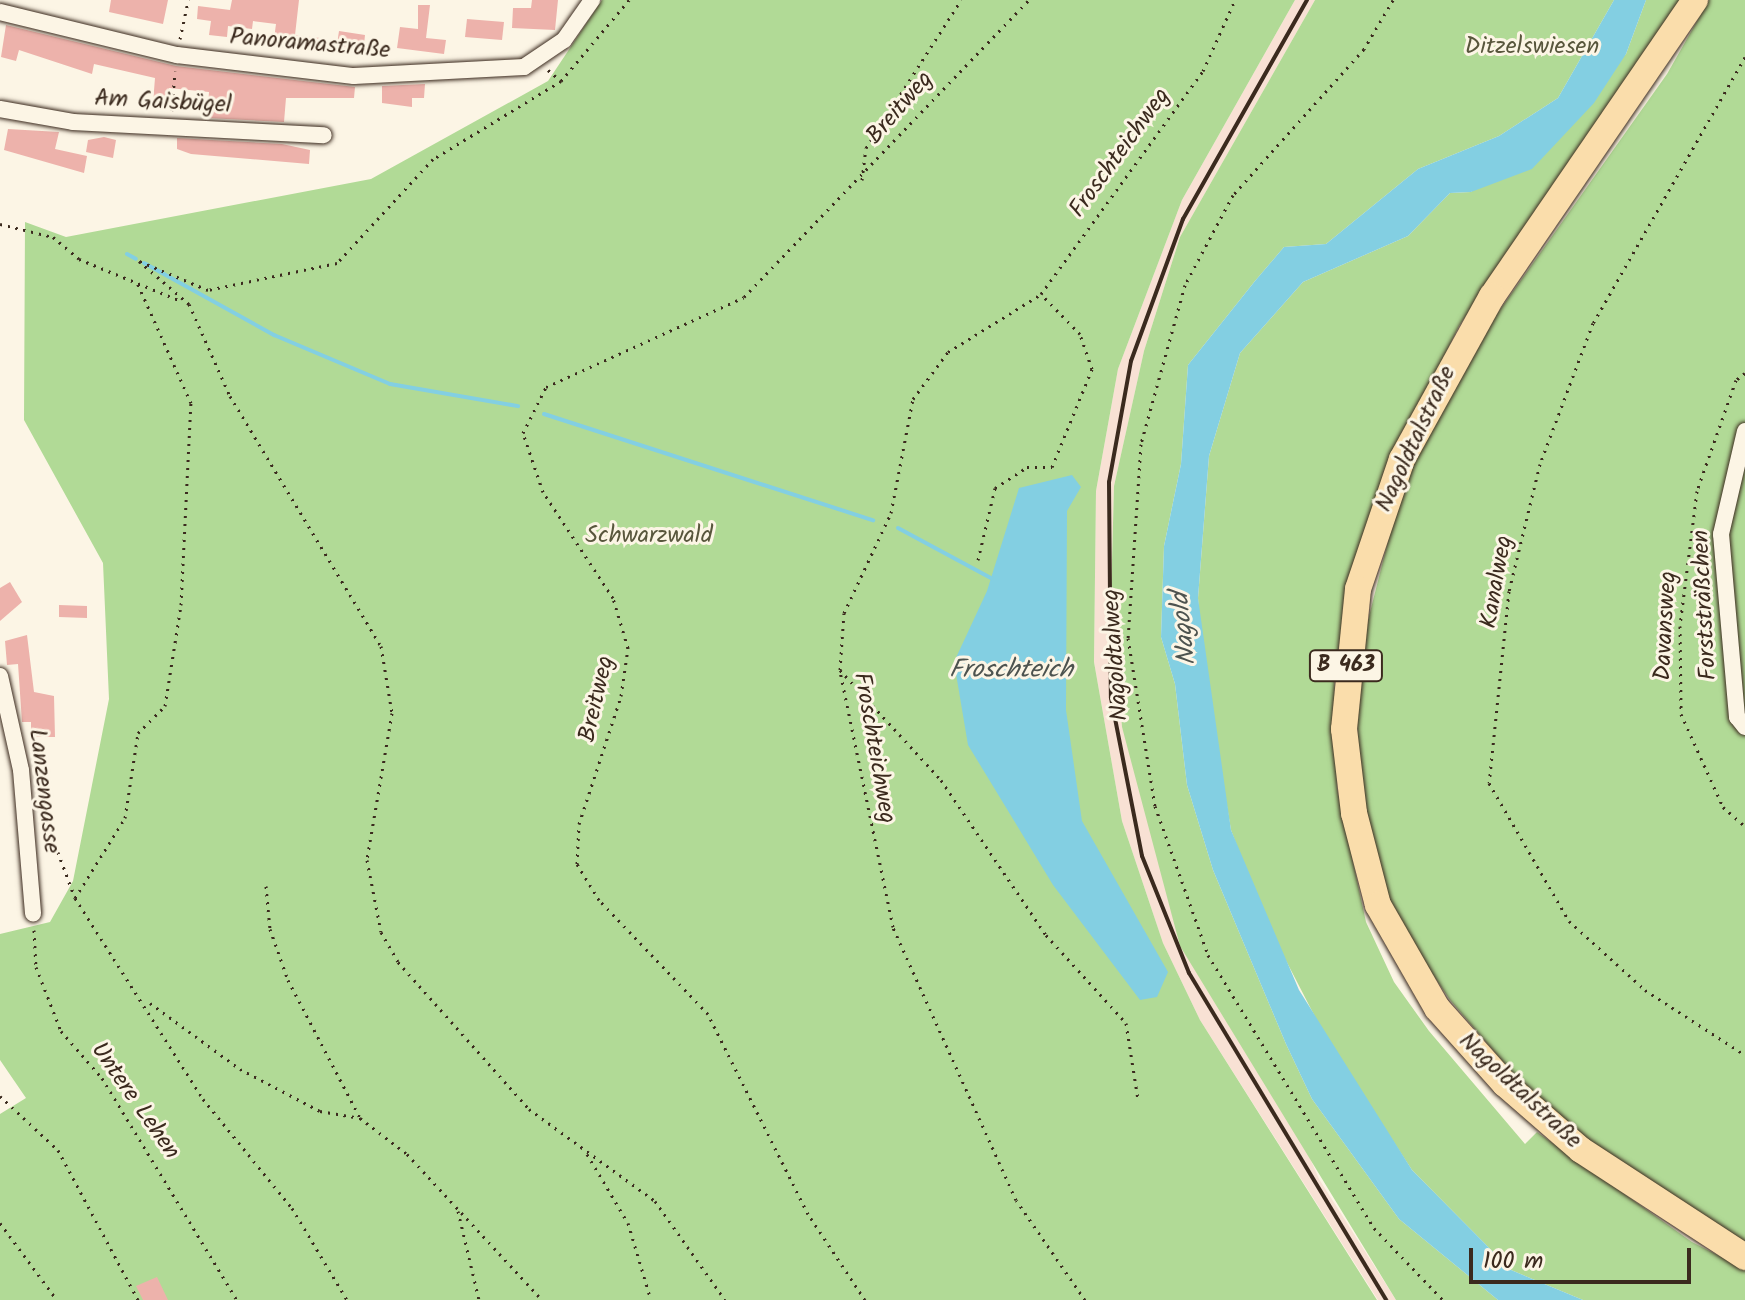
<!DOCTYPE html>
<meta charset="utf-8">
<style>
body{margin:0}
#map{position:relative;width:1745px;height:1300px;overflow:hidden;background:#fcf5e5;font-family:Kalam,sans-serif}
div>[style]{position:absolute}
.built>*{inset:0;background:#f8e1d4}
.green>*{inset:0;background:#b1da96}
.water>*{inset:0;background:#83cfe2}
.stream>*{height:4px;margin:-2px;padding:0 2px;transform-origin:2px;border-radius:2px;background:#83cfe2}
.building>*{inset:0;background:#edb2ab}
.path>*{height:3px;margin-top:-1.5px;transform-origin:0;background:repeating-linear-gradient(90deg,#3b2a1e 0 2px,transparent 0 8px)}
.roads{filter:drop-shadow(0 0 2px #3b2a1e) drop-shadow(0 0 2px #3b2a1e)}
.street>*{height:16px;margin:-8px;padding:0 8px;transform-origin:8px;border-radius:8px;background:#fcf5e5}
.primary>*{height:26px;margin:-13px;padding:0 13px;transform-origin:13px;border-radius:13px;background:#faddab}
.rail>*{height:4px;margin:-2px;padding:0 2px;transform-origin:2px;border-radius:2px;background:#3b2a1e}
span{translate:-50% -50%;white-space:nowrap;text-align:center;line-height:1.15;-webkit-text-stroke:6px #fcf5e5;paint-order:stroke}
.shield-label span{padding:2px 6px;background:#fcf5e5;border:2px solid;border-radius:6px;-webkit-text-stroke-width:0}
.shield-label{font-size:22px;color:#3b2a1e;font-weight:700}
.street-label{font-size:24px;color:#3b2a1e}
.park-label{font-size:24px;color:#58563c}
.water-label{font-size:26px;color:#4d534f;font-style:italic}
.scale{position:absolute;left:1469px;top:1248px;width:222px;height:36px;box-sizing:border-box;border:4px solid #3b2a1e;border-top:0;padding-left:10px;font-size:24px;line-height:28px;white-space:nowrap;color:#3b2a1e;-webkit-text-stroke:6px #fcf5e5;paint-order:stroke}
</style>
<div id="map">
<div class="built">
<i style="clip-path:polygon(1295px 0,1315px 0,1180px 237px,1144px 351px,1114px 486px,1111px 598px,1122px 727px,1319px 1179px,1396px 1300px,1378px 1300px,1200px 1020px,1163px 943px,1122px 821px,1094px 662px,1096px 491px,1118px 369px,1182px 200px)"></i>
</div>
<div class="green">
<i style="clip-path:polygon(602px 0,1295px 0,1182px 200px,1118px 369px,1096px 491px,1094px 662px,1122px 821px,1163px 943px,1200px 1020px,1377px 1300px,0 1300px,0 1114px,26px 1098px,0 1060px,0 934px,50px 922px,73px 881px,109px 699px,103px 563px,24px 420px,25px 222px,66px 237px,371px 179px,548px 81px)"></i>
<i style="clip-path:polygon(1315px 0,1614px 0,1558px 98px,1499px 136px,1418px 169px,1326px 244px,1284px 247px,1255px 281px,1188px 365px,1181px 464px,1164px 546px,1161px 637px,1175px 684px,1187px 785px,1213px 870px,1286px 1044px,1312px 1099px,1399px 1219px,1498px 1300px,1396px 1300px,1180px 946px,1122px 727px,1111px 598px,1114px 486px,1144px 351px,1180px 237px)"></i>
<i style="clip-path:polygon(1646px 0,1682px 0,1459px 326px,1381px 484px,1334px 666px,1337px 788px,1366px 922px,1394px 982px,1429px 1031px,1525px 1144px,1537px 1132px,1692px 1242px,1745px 1269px,1745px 1300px,1583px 1300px,1511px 1270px,1412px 1170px,1327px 1040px,1263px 916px,1231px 830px,1202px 656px,1198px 598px,1209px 456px,1240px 353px,1303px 282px,1408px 236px,1450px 193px,1471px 192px,1626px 54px)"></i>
<i style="clip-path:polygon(1709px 0,1745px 0,1745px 1245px,1635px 1180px,1527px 1090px,1450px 1000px,1404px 932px,1368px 852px,1355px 703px,1360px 652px,1406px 470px,1487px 328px,1667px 74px)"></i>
</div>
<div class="water">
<i style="clip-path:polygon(1614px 0,1646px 0,1626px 54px,1594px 103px,1532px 169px,1471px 192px,1450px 193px,1408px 236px,1303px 282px,1240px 353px,1209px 456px,1198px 598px,1231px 830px,1299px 990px,1412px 1170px,1511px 1270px,1583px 1300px,1498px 1300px,1399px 1219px,1312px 1099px,1286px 1044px,1213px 870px,1187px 785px,1175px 684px,1161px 637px,1164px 546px,1181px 464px,1188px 365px,1255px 281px,1284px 247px,1326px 244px,1418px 169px,1499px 136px,1558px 98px)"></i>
<i style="clip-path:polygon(1072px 475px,1081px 487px,1067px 511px,1066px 710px,1082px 821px,1168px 972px,1157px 997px,1140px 1000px,1053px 885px,968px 745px,954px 662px,987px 591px,1019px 488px)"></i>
</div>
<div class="stream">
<i style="left:127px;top:254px;width:10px;rotate:29deg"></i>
<i style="left:144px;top:263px;width:149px;rotate:29deg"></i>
<i style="left:274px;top:335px;width:126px;rotate:22.9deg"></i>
<i style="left:390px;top:384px;width:130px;rotate:9.8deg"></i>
<i style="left:544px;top:414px;width:346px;rotate:17.9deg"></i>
<i style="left:898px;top:528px;width:106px;rotate:28.3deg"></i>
</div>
<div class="building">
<i style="clip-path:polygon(111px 0,168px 0,163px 24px,109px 12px)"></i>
<i style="clip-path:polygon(232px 0,299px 0,295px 35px,320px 38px,318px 52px,273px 46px,276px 24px,253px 21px,252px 29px,228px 26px,227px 37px,209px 35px,211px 21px,197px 19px,198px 6px,230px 10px)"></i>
<i style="clip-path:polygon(532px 0,558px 0,555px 30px,512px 28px,513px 8px,531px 8px)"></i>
<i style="clip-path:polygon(418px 5px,430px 5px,426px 38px,446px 40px,444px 54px,397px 48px,400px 27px,418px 29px)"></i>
<i style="clip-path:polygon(467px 19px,504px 22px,502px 40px,465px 37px)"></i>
<i style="clip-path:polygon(6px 25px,176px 66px,355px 87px,354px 98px,286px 98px,284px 122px,207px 118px,209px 92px,169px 88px,168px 104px,153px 103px,155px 78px,94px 64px,92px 74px,19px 50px,16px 61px,1px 57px)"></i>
<i style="clip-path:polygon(339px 31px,365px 35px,363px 54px,336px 51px)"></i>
<i style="clip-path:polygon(425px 84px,424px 98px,412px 98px,412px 107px,382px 103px,382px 86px)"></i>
<i style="clip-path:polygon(8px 129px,59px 132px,55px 149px,87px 156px,84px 173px,4px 150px)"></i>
<i style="clip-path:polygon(104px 137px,116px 140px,113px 158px,86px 152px,88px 140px)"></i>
<i style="clip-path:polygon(177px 138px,282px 144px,310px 150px,309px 164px,191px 154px,177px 149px)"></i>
<i style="clip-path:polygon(10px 582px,22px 602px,0 621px,0 588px)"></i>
<i style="clip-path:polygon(59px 605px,87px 606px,87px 618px,59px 617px)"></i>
<i style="clip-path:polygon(27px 635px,34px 692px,54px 696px,55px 737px,31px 737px,31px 722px,22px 722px,18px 664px,7px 665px,5px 641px)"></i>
<i style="clip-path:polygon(157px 1277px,168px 1300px,143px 1300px,136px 1286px)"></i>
</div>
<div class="path">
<i style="left:1393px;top:0;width:57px;rotate:120.6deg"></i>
<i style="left:1364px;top:49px;width:196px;rotate:131.9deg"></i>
<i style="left:1233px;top:195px;width:102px;rotate:118.1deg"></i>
<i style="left:1185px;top:285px;width:165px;rotate:105.5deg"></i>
<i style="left:1141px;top:444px;width:194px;rotate:93.8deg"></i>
<i style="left:1128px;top:638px;width:170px;rotate:80.9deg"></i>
<i style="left:1155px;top:806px;width:158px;rotate:70.4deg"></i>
<i style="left:1208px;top:955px;width:320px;rotate:58.7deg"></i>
<i style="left:1374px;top:1228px;width:100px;rotate:46.2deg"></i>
<i style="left:180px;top:39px;width:40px;rotate:-78deg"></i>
<i style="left:1745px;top:57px;width:306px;rotate:119.7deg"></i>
<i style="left:1593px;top:323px;width:151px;rotate:110.6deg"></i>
<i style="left:1540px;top:464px;width:131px;rotate:103.7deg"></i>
<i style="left:1509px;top:591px;width:193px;rotate:95.9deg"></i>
<i style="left:1489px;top:783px;width:160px;rotate:59.9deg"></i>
<i style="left:1569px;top:921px;width:103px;rotate:42.2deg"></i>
<i style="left:1645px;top:990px;width:119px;rotate:33deg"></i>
<i style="left:548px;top:70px;width:17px;rotate:40deg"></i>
<i style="left:561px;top:81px;width:106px;rotate:-50deg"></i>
<i style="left:561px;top:81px;width:150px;rotate:148.6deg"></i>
<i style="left:433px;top:159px;width:142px;rotate:132.7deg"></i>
<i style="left:337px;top:263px;width:132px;rotate:168.2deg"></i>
<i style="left:208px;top:290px;width:75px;rotate:-157.2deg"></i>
<i style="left:139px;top:261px;width:66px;rotate:40.7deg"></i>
<i style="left:189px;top:304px;width:101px;rotate:66deg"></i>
<i style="left:230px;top:396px;width:292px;rotate:58.9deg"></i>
<i style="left:381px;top:646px;width:68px;rotate:80.7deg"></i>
<i style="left:392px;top:713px;width:149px;rotate:99.7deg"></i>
<i style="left:367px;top:860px;width:73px;rotate:79deg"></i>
<i style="left:381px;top:932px;width:34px;rotate:60deg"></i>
<i style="left:398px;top:962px;width:197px;rotate:48.3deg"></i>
<i style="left:529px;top:1109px;width:156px;rotate:36.1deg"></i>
<i style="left:655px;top:1201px;width:121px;rotate:54.7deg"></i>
<i style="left:172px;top:111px;width:40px;rotate:-85.7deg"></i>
<i style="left:862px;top:180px;width:32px;rotate:-83deg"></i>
<i style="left:866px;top:148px;width:176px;rotate:-57.3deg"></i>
<i style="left:0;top:224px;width:55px;rotate:13.8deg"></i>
<i style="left:53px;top:237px;width:34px;rotate:40deg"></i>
<i style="left:79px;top:259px;width:110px;rotate:22.4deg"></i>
<i style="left:1745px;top:373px;width:11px;rotate:142deg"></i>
<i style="left:1736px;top:380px;width:118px;rotate:109.4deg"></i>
<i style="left:1697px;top:491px;width:136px;rotate:97.2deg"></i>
<i style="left:1680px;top:626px;width:88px;rotate:89.3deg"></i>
<i style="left:1681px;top:714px;width:102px;rotate:65.7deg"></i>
<i style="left:1723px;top:807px;width:29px;rotate:41deg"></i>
<i style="left:978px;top:560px;width:74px;rotate:-76.7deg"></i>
<i style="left:995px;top:488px;width:38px;rotate:-33deg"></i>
<i style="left:1027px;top:467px;width:25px"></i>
<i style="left:1052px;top:467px;width:106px;rotate:-67.8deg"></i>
<i style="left:1092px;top:369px;width:37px;rotate:-109deg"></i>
<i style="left:1080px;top:334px;width:56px;rotate:-134.3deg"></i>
<i style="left:840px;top:670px;width:149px;rotate:47.4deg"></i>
<i style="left:941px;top:780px;width:187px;rotate:55.9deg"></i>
<i style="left:1046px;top:935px;width:119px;rotate:47.7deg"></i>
<i style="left:1126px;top:1023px;width:78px;rotate:81.1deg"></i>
<i style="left:41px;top:807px;width:97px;rotate:69.5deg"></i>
<i style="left:75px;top:898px;width:238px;rotate:57.5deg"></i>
<i style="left:203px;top:1099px;width:141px;rotate:50.8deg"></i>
<i style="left:292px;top:1208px;width:107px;rotate:59.1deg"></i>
<i style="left:266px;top:886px;width:43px;rotate:84.7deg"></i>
<i style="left:270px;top:929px;width:54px;rotate:70.6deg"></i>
<i style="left:288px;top:980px;width:156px;rotate:62.4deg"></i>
<i style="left:75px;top:898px;width:94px;rotate:-58deg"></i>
<i style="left:125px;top:818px;width:86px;rotate:-81.3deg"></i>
<i style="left:138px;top:733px;width:38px;rotate:-45deg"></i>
<i style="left:165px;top:706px;width:102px;rotate:-81deg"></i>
<i style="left:181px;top:605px;width:202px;rotate:-87.2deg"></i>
<i style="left:191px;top:403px;width:133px;rotate:-114.1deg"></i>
<i style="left:34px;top:930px;width:37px;rotate:87deg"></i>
<i style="left:36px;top:967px;width:69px;rotate:68.7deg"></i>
<i style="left:61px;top:1031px;width:62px;rotate:48.9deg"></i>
<i style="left:102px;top:1078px;width:260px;rotate:58.7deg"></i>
<i style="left:150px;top:1003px;width:112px;rotate:36.3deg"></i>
<i style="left:240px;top:1069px;width:90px;rotate:27.7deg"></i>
<i style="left:320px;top:1111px;width:41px;rotate:9.9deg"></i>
<i style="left:360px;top:1118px;width:59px;rotate:37.5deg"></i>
<i style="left:407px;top:1154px;width:199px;rotate:47.2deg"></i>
<i style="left:0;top:1096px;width:79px;rotate:43deg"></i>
<i style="left:58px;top:1150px;width:170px;rotate:61.9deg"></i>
<i style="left:587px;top:1154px;width:80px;rotate:59.3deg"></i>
<i style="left:628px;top:1223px;width:80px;rotate:73.4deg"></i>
<i style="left:458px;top:1211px;width:91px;rotate:76.7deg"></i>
<i style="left:0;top:1223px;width:96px;rotate:53.5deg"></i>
<i style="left:865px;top:1300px;width:103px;rotate:-123.5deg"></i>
<i style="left:808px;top:1214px;width:224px;rotate:-116.6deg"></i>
<i style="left:708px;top:1014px;width:158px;rotate:-133.7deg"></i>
<i style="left:599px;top:900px;width:42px;rotate:-121.4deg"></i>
<i style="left:577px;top:864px;width:40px;rotate:-87.1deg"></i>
<i style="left:579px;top:824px;width:135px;rotate:-71.8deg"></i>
<i style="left:621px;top:696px;width:49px;rotate:-81.7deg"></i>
<i style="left:628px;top:648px;width:52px;rotate:-106.7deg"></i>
<i style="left:613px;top:598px;width:127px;rotate:-123.4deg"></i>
<i style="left:543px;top:492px;width:62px;rotate:-108.7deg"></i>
<i style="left:523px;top:433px;width:51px;rotate:-63.4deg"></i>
<i style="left:546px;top:387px;width:217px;rotate:-24.4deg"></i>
<i style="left:744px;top:297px;width:412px;rotate:-46.2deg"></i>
<i style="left:1085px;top:1300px;width:121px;rotate:-124.6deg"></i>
<i style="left:1016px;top:1200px;width:299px;rotate:-114.3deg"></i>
<i style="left:893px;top:927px;width:262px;rotate:-101.7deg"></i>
<i style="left:840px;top:670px;width:57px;rotate:-86deg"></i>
<i style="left:844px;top:613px;width:110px;rotate:-64.8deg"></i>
<i style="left:891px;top:513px;width:116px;rotate:-79.1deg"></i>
<i style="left:913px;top:399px;width:59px;rotate:-53.3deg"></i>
<i style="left:948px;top:352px;width:110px;rotate:-31.9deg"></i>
<i style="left:1041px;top:294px;width:276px;rotate:-54deg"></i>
<i style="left:1203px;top:71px;width:78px;rotate:-65.7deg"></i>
</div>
<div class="roads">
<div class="street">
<i style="left:0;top:12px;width:182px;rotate:13.7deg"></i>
<i style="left:177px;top:55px;width:178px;rotate:6.8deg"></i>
<i style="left:354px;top:76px;width:170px;rotate:-3deg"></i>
<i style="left:524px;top:67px;width:48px;rotate:-34deg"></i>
<i style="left:564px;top:40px;width:49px;rotate:-55deg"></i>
<i style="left:0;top:109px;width:74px;rotate:10.1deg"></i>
<i style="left:73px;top:122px;width:251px;rotate:3deg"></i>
<i style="left:1745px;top:431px;width:106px;rotate:103.1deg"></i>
<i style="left:1721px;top:534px;width:184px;rotate:85deg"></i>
<i style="left:1737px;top:717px;width:13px;rotate:51deg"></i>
<i style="left:0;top:676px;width:96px;rotate:77.4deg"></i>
<i style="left:21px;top:770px;width:144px;rotate:85.2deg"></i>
</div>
<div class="primary">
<i style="left:1695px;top:0;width:359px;rotate:124.4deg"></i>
<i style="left:1492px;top:296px;width:186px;rotate:118.9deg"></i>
<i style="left:1402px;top:459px;width:137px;rotate:108.7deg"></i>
<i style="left:1358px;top:589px;width:141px;rotate:95.7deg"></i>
<i style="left:1344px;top:729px;width:85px;rotate:83.2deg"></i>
<i style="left:1354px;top:813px;width:95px;rotate:75.4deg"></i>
<i style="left:1378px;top:905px;width:119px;rotate:60.2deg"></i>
<i style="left:1437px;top:1008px;width:102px;rotate:48.2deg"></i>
<i style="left:1505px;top:1084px;width:101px;rotate:41deg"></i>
<i style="left:1581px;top:1150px;width:196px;rotate:33.1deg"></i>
</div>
</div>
<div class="rail">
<i style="left:1307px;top:0;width:252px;rotate:119.5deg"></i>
<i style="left:1183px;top:219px;width:151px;rotate:110.1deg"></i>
<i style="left:1131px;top:361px;width:123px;rotate:100.3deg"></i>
<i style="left:1109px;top:482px;width:216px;rotate:89.5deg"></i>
<i style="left:1111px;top:698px;width:161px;rotate:78.9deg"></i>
<i style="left:1142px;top:856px;width:126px;rotate:68.1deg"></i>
<i style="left:1189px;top:973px;width:382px;rotate:58.9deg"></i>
</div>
<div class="shield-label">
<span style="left:1346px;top:666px">B 463</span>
</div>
<div class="street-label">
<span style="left:310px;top:44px;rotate:5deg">Panoramastraße</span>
<span style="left:163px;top:102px;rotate:3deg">Am Gaisbügel</span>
<span style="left:900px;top:108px;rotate:-49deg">Breitweg</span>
<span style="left:1120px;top:153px;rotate:-54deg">Froschteichweg</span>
<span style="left:1416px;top:439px;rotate:-65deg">Nagoldtalstraße</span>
<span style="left:1497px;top:582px;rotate:-80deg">Kanalweg</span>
<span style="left:1705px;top:605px;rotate:-93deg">Forststräßchen</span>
<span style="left:1666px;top:626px;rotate:-87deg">Davansweg</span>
<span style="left:1116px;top:655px;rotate:-94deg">Nagoldtalweg</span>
<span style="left:597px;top:699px;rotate:-77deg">Breitweg</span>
<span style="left:874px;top:748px;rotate:80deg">Froschteichweg</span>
<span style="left:44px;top:791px;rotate:83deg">Lanzengasse</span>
<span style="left:1520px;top:1091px;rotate:43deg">Nagoldtalstraße</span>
<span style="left:135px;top:1101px;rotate:55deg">Untere Lehen</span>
</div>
<div class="park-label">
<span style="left:1532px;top:47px">Ditzelswiesen</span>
<span style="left:649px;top:536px">Schwarzwald</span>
</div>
<div class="water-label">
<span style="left:1185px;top:629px;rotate:-96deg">Nagold</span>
<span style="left:1011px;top:671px">Froschteich</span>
</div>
<div class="scale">100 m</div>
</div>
